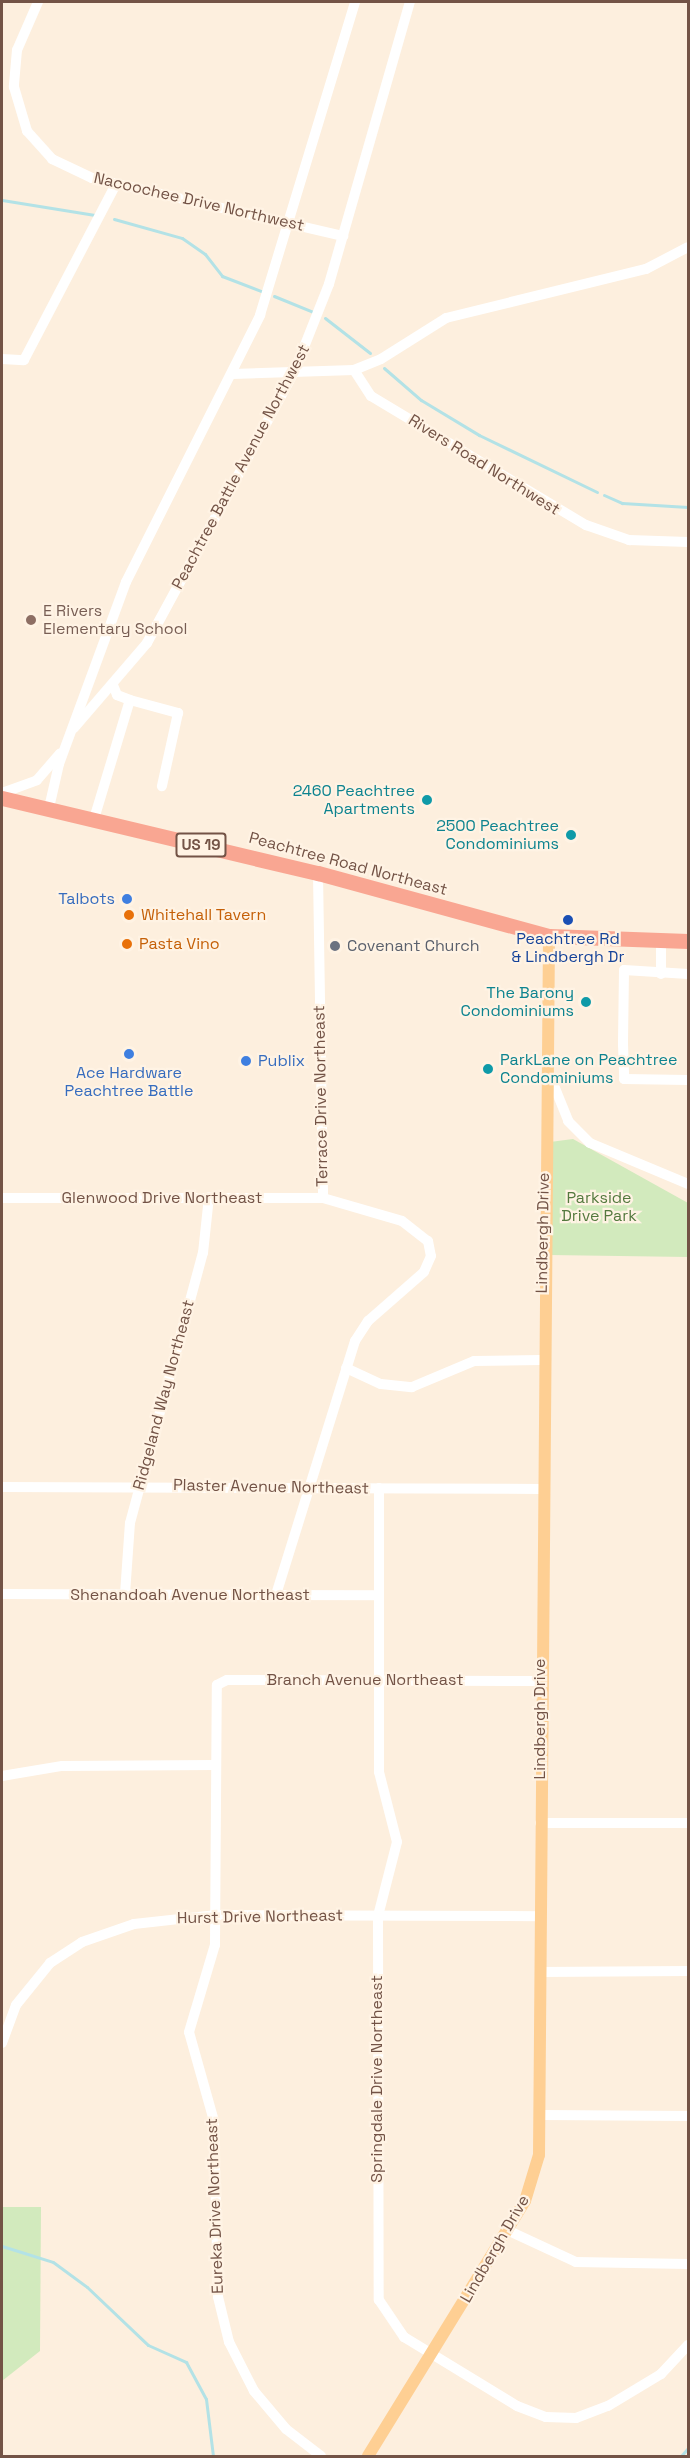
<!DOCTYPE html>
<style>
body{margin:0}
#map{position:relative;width:690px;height:2458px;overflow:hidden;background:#fdefde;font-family:"Space Grotesk",sans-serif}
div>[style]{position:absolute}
.green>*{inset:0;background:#d2eabd}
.stream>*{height:3px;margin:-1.5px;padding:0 1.5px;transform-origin:1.5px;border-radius:1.5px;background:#b3e2e6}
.minor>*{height:10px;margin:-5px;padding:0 5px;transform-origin:5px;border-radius:5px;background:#fff}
.major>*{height:12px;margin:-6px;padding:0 6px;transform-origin:6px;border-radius:6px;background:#fecf93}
.highway>*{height:15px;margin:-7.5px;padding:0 7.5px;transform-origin:7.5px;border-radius:7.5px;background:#f9a692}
.dots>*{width:16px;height:16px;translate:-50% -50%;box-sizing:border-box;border:3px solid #fff3e4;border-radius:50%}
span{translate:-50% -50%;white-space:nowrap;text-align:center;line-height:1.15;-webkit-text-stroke:4.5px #fff3e4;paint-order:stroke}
.shield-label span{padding:2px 4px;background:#fff3e4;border:2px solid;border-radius:4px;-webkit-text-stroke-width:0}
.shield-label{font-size:15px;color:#735346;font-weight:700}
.street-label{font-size:16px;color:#735346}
.education-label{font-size:16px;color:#785e54}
.left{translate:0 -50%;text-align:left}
.culture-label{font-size:16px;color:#0d838f}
.right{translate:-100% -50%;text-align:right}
.shop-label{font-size:16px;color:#366cbe}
.food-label{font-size:16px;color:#c56008}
.transit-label{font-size:16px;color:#164399}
.worship-label{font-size:16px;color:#5b616d}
.park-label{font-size:16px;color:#54793e}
.frame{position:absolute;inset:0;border:3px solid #735346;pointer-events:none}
</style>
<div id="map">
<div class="green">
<i style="clip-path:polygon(573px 1139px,688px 1203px,688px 1257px,550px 1255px,550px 1142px)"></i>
<i style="clip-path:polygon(2px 2207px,41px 2207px,40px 2351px,2px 2381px)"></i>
</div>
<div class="stream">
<i style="left:2px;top:200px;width:94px;rotate:9.2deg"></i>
<i style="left:114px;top:219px;width:71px;rotate:15.6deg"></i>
<i style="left:182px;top:238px;width:28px;rotate:35deg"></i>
<i style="left:205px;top:254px;width:28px;rotate:52deg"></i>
<i style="left:222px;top:276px;width:42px;rotate:21deg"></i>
<i style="left:274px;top:296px;width:42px;rotate:22.3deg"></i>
<i style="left:325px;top:318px;width:57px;rotate:37.9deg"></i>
<i style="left:384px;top:368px;width:49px;rotate:40.9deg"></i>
<i style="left:421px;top:400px;width:68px;rotate:31.1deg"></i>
<i style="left:479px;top:435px;width:131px;rotate:25.8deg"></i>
<i style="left:604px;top:495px;width:20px;rotate:24deg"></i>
<i style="left:622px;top:503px;width:66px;rotate:3.5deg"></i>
<i style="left:2px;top:2246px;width:53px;rotate:17.4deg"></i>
<i style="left:53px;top:2262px;width:42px;rotate:36.3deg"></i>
<i style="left:87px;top:2287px;width:84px;rotate:43.6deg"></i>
<i style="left:148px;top:2345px;width:42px;rotate:24.1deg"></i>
<i style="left:186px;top:2362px;width:42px;rotate:61.6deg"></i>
<i style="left:206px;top:2399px;width:57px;rotate:83deg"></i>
<i style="left:681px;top:2456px;width:11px;rotate:-49deg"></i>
</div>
<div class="minor">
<i style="left:38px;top:2px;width:52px;rotate:113.6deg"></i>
<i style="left:17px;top:50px;width:37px;rotate:95deg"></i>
<i style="left:14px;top:87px;width:46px;rotate:73.5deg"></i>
<i style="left:27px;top:131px;width:38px;rotate:48deg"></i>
<i style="left:52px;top:159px;width:44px;rotate:25.4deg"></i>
<i style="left:92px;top:178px;width:258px;rotate:13deg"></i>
<i style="left:2px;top:359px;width:22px;rotate:3deg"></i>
<i style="left:24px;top:360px;width:199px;rotate:-62.4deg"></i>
<i style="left:354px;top:370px;width:31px;rotate:57deg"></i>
<i style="left:371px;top:396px;width:251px;rotate:31deg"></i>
<i style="left:586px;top:525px;width:46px;rotate:19.2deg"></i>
<i style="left:629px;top:540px;width:59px;rotate:1.9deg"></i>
<i style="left:232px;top:374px;width:122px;rotate:-1.9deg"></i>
<i style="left:354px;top:370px;width:29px;rotate:-22deg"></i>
<i style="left:381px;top:359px;width:77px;rotate:-32.2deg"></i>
<i style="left:446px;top:318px;width:206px;rotate:-13.8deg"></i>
<i style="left:646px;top:269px;width:47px;rotate:-27.6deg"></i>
<i style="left:113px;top:685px;width:11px;rotate:68deg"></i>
<i style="left:117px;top:695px;width:14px;rotate:21deg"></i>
<i style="left:130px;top:700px;width:50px;rotate:15.2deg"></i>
<i style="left:178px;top:713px;width:75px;rotate:102.4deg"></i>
<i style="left:74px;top:728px;width:112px;rotate:-49.3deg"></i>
<i style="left:147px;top:643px;width:311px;rotate:-61.5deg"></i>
<i style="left:295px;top:370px;width:92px;rotate:-68.4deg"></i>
<i style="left:329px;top:284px;width:293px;rotate:-74deg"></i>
<i style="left:2px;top:793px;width:37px;rotate:-20deg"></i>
<i style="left:37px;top:780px;width:35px;rotate:-49deg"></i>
<i style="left:49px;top:808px;width:45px;rotate:-77.2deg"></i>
<i style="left:59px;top:764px;width:194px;rotate:-69.8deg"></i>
<i style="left:126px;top:582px;width:299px;rotate:-63.3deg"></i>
<i style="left:260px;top:315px;width:327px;rotate:-73.1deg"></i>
<i style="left:94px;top:819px;width:124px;rotate:-73.2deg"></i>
<i style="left:318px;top:873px;width:325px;rotate:89.1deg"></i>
<i style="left:661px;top:941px;width:33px;rotate:90deg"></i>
<i style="left:688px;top:974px;width:64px;rotate:-176.4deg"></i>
<i style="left:624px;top:970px;width:74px;rotate:90.8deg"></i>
<i style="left:623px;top:1044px;width:35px;rotate:88deg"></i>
<i style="left:624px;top:1079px;width:64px;rotate:0.9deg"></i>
<i style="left:545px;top:1079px;width:13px;rotate:42deg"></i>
<i style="left:555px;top:1088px;width:35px;rotate:68deg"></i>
<i style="left:568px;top:1121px;width:31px;rotate:45deg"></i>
<i style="left:590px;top:1143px;width:106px;rotate:22.7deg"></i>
<i style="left:2px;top:1198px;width:321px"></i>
<i style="left:323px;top:1198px;width:82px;rotate:16.2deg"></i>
<i style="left:402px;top:1221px;width:33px;rotate:38deg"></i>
<i style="left:428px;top:1241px;width:15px;rotate:79deg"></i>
<i style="left:431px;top:1256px;width:17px;rotate:114deg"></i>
<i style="left:424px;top:1272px;width:74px;rotate:138.8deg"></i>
<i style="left:368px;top:1321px;width:24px;rotate:123deg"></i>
<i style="left:355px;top:1341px;width:266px;rotate:107.3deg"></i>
<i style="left:346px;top:1368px;width:38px;rotate:25deg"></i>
<i style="left:381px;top:1384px;width:31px;rotate:6deg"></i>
<i style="left:412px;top:1387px;width:67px;rotate:-22.8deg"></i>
<i style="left:474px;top:1361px;width:67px;rotate:-0.9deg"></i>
<i style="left:2px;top:1487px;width:539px;rotate:0.21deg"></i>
<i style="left:379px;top:1488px;width:284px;rotate:90deg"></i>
<i style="left:379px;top:1772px;width:72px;rotate:75.6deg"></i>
<i style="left:397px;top:1842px;width:76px;rotate:104.4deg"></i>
<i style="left:378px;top:1916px;width:384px;rotate:89.9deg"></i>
<i style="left:379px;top:2300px;width:45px;rotate:56deg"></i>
<i style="left:404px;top:2337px;width:132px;rotate:31.4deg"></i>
<i style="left:517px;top:2406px;width:31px;rotate:21deg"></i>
<i style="left:546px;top:2417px;width:30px;rotate:2deg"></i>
<i style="left:576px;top:2418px;width:34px;rotate:-21deg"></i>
<i style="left:608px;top:2406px;width:62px;rotate:-31.1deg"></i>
<i style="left:661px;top:2374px;width:40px;rotate:-47deg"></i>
<i style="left:2px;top:1594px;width:377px;rotate:0.2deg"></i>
<i style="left:125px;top:1594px;width:71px;rotate:-86deg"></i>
<i style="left:130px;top:1523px;width:280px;rotate:-74.9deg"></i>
<i style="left:203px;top:1253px;width:56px;rotate:-83.9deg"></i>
<i style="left:2px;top:1776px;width:61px;rotate:-9.5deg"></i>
<i style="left:62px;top:1766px;width:154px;rotate:-0.4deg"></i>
<i style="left:540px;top:1823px;width:148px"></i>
<i style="left:540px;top:1972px;width:148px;rotate:-0.4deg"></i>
<i style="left:2px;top:2043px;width:40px;rotate:-69.8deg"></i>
<i style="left:16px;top:2005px;width:54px;rotate:-51deg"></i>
<i style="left:50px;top:1963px;width:38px;rotate:-33deg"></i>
<i style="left:82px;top:1942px;width:55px;rotate:-19.1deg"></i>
<i style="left:134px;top:1924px;width:81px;rotate:-6.3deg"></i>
<i style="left:215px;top:1915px;width:325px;rotate:0.2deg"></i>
<i style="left:541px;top:2115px;width:147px;rotate:0.4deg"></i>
<i style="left:507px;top:2230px;width:76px;rotate:24.9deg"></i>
<i style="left:576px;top:2262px;width:112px;rotate:1deg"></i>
<i style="left:321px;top:2456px;width:44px;rotate:-142.4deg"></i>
<i style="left:286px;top:2429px;width:50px;rotate:-130.1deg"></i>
<i style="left:254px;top:2391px;width:55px;rotate:-117deg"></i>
<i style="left:229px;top:2342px;width:46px;rotate:-103.7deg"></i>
<i style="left:218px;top:2297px;width:176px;rotate:-91.3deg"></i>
<i style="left:214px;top:2121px;width:92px;rotate:-105.7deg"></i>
<i style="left:189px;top:2032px;width:91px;rotate:-73.4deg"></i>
<i style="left:215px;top:1945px;width:260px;rotate:-89.6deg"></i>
<i style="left:217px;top:1685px;width:11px;rotate:-27deg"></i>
<i style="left:227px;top:1680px;width:313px;rotate:0.2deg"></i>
</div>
<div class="major">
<i style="left:368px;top:2456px;width:299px;rotate:-58.4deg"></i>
<i style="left:525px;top:2201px;width:48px;rotate:-73.1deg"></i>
<i style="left:539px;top:2155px;width:1219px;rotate:-89.53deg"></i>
</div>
<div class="highway">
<i style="left:2px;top:798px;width:325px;rotate:13.4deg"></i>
<i style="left:318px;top:873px;width:239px;rotate:15.3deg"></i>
<i style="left:549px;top:936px;width:139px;rotate:2.1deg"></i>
</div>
<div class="dots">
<i style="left:31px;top:620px;background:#8d6e63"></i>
<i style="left:427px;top:800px;background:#0f9aa8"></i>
<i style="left:571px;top:835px;background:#0f9aa8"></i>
<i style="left:127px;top:899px;background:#3f7fe0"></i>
<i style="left:129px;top:915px;background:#e8710a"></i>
<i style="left:568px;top:920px;background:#1a4fb4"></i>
<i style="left:127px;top:944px;background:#e8710a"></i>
<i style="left:335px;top:946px;background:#6b7280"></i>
<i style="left:586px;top:1002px;background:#0f9aa8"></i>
<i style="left:129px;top:1054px;background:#3f7fe0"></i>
<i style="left:246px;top:1061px;background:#3f7fe0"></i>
<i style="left:488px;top:1069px;background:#0f9aa8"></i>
</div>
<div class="shield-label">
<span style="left:201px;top:845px">US 19</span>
</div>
<div class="street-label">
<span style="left:199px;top:202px;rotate:13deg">Nacoochee Drive Northwest</span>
<span style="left:484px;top:465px;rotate:32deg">Rivers Road Northwest</span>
<span style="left:241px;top:467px;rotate:-62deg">Peachtree Battle Avenue Northwest</span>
<span style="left:348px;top:864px;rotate:15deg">Peachtree Road Northeast</span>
<span style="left:321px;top:1096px;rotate:-91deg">Terrace Drive Northeast</span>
<span style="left:162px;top:1198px">Glenwood Drive Northeast</span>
<span style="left:543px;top:1233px;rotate:-89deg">Lindbergh Drive</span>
<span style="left:164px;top:1395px;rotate:-75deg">Ridgeland Way Northeast</span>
<span style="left:271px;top:1487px;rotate:1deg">Plaster Avenue Northeast</span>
<span style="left:190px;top:1595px">Shenandoah Avenue Northeast</span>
<span style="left:365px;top:1680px">Branch Avenue Northeast</span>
<span style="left:540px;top:1719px;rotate:-90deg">Lindbergh Drive</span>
<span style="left:260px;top:1917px;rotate:-1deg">Hurst Drive Northeast</span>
<span style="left:377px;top:2079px;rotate:-90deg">Springdale Drive Northeast</span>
<span style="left:215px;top:2206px;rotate:-92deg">Eureka Drive Northeast</span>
<span style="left:495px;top:2249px;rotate:-60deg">Lindbergh Drive</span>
</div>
<div class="education-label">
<span class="left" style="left:43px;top:620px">E Rivers<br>Elementary School</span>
</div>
<div class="culture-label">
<span class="right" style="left:415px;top:800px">2460 Peachtree<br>Apartments</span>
<span class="right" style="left:559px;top:835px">2500 Peachtree<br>Condominiums</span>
<span class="right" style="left:574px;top:1002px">The Barony<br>Condominiums</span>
<span class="left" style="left:500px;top:1069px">ParkLane on Peachtree<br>Condominiums</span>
</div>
<div class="shop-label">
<span class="right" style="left:115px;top:899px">Talbots</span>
<span class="left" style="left:258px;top:1061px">Publix</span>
<span style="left:129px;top:1082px">Ace Hardware<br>Peachtree Battle</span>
</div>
<div class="food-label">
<span class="left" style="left:141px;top:915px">Whitehall Tavern</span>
<span class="left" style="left:139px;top:944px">Pasta Vino</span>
</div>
<div class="transit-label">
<span style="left:568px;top:948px">Peachtree Rd<br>&amp; Lindbergh Dr</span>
</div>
<div class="worship-label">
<span class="left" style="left:347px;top:946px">Covenant Church</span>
</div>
<div class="park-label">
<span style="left:599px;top:1207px">Parkside<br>Drive Park</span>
</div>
<div class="frame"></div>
</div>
